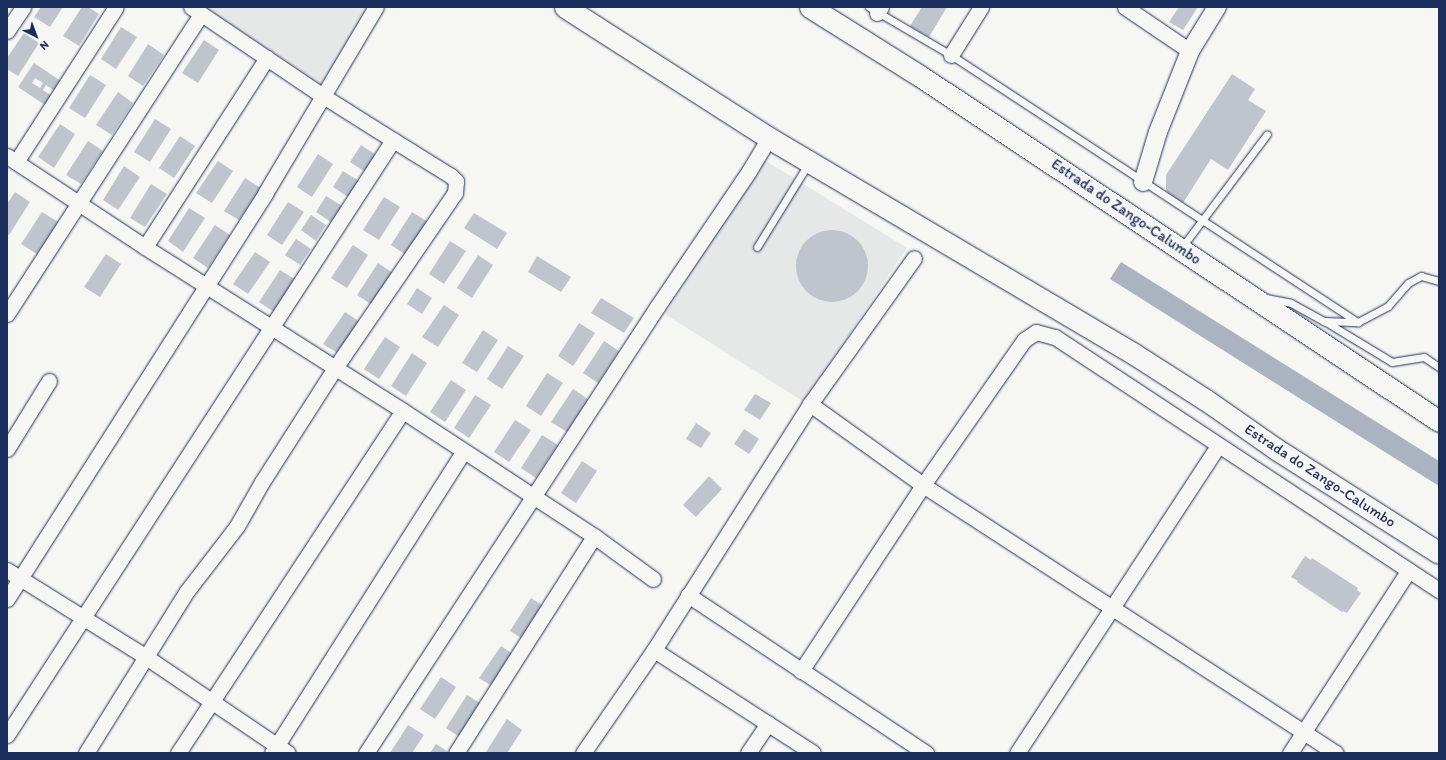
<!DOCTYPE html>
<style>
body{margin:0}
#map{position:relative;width:1446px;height:760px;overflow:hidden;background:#f6f6f2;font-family:Itim,sans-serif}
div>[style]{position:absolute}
.built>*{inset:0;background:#e6e7e7}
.water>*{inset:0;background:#abb2c0}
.building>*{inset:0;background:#c0c4cd}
.round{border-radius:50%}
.roads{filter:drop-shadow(0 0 1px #1b2f5e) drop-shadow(0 0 1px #1b2f5e)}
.service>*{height:7px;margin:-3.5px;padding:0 3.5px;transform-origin:3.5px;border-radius:3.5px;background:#f6f6f2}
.minor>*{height:15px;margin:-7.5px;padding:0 7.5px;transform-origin:7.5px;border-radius:7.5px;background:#f6f6f2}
.tertiary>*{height:18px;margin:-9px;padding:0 9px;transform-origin:9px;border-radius:9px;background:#f6f6f2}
.secondary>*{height:21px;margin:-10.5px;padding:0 10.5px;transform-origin:10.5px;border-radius:10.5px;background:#f6f6f2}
span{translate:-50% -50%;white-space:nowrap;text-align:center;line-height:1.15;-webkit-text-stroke:3.5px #f6f6f2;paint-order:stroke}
.street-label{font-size:15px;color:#1b2f5e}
.frame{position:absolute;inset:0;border:8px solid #1b2f5e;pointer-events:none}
.north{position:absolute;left:16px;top:16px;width:40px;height:40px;-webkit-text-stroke:3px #f6f6f2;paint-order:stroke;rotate:138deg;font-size:11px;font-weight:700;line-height:16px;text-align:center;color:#1b2f5e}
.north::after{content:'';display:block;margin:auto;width:14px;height:18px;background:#1b2f5e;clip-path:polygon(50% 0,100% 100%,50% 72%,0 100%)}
</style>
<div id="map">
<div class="built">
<i style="clip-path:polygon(200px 7px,373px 7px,325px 88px)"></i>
<i style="clip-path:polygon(763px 159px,907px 248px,804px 402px,665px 314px)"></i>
</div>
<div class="water">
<i style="clip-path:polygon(1121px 262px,1439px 461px,1439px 486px,1110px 279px)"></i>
</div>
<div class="building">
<i style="clip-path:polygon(41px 7px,63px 7px,50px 27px,34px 17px)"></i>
<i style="clip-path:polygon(82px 7px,88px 7px,99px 14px,79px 46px,63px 36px)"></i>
<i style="clip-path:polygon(922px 7px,947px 7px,929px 37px,910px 26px)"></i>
<i style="clip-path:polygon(1179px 7px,1198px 7px,1183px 30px,1169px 22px)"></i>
<i style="clip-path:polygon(121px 27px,137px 37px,116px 69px,101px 59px)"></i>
<i style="clip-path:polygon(24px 33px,39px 43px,18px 76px,7px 69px,7px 58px)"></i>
<i style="clip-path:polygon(204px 40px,219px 50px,198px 83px,182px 73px)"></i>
<i style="clip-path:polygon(148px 44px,164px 55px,143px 86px,128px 76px)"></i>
<i style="clip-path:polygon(evenodd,34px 63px,61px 81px,55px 91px,46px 85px,43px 90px,52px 96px,45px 105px,18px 87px,34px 63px,35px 78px,43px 83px,40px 88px,32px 83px,35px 78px)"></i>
<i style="clip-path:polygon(1232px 74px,1255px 89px,1248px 100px,1266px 111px,1228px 170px,1211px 159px,1183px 203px,1166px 191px,1166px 175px)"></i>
<i style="clip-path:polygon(90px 75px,106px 85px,85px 118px,69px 108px)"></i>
<i style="clip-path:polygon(118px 92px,133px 103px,112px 135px,96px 125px)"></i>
<i style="clip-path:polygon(155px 119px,171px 129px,150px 162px,134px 152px)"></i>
<i style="clip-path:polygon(60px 124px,75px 134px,54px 168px,38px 157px)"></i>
<i style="clip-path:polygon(180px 136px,195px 146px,174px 178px,159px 168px)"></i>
<i style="clip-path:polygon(88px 141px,103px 151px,81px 184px,66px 175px)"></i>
<i style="clip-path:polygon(361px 145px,376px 155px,365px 172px,350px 162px)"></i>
<i style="clip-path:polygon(318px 154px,333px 164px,312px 197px,297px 187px)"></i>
<i style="clip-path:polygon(218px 161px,233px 171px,212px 203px,196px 193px)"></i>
<i style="clip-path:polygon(124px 166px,140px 177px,118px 210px,103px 200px)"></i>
<i style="clip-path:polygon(343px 171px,359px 181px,348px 197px,333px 187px)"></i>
<i style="clip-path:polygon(245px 178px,261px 188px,239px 220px,224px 211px)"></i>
<i style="clip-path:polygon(151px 184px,167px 194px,145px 227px,130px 218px)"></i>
<i style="clip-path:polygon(15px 192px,30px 202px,9px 235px,7px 234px,7px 204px)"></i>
<i style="clip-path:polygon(326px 196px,342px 206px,331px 222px,316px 212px)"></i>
<i style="clip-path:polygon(384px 197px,400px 207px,379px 240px,363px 230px)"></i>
<i style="clip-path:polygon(288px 202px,304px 212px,282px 245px,267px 235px)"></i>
<i style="clip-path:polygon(189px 208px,205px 218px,183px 252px,168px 241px)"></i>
<i style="clip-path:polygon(42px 212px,58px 222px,37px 254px,21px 244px)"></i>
<i style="clip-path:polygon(412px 212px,428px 222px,406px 255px,391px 245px)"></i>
<i style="clip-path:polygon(474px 213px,507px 233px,497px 249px,464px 228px)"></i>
<i style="clip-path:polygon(311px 215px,326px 225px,316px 241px,301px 230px)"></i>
<i style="clip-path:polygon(215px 225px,230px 235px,208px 268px,193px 258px)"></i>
<i class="round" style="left:796px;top:230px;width:72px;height:72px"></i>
<i style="clip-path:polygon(296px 239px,311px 249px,300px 265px,285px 255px)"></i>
<i style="clip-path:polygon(450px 241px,466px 251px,444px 284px,429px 274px)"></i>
<i style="clip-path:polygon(353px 245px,368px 255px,347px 288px,331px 278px)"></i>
<i style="clip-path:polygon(255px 252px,270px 262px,248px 294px,233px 284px)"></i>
<i style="clip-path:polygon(106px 254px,121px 264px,100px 297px,84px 287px)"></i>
<i style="clip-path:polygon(478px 255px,493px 265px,472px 298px,457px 288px)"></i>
<i style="clip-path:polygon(537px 256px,571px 277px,561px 292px,528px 272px)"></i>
<i style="clip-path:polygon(378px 263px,393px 273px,372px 305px,357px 295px)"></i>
<i style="clip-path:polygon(280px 270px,296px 280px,274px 312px,259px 302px)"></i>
<i style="clip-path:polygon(417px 288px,432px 298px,422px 314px,407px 304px)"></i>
<i style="clip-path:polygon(601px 298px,634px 318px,624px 333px,591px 313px)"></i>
<i style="clip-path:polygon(444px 305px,459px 315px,438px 347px,422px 337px)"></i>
<i style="clip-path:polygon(345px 312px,360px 322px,339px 354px,323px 344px)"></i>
<i style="clip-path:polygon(579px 323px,595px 333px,573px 366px,558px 356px)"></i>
<i style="clip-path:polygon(483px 330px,498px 340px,477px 372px,462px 363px)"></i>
<i style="clip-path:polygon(385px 337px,400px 347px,379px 379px,364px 369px)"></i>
<i style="clip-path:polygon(604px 341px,619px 351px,598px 383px,583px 373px)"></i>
<i style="clip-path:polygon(508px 346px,524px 356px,502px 389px,487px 379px)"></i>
<i style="clip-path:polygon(412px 353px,427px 363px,406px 396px,391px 386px)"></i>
<i style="clip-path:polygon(547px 373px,563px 383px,541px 416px,526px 406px)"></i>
<i style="clip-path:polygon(451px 380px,466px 390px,445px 422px,430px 412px)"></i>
<i style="clip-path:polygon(573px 389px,588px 399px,567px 432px,551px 422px)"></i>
<i style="clip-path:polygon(755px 394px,771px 403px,760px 420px,744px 410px)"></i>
<i style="clip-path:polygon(475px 395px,491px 405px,469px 438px,454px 428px)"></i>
<i style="clip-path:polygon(515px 420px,531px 430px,509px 462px,494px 452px)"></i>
<i style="clip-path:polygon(696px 423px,711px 433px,701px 448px,686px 439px)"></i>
<i style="clip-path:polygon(744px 429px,759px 439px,749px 454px,734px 444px)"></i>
<i style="clip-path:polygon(542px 435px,558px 445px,536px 478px,521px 468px)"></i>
<i style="clip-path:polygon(582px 461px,597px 471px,576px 503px,561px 493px)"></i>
<i style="clip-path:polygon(709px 476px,722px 489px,696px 517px,683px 505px)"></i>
<i style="clip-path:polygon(1305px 556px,1311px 560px,1312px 558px,1358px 588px,1357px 590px,1361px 593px,1347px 613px,1343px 611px,1342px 612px,1297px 582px,1298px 581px,1291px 577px)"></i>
<i style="clip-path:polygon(531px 598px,547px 608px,526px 641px,510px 631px)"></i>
<i style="clip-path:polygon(501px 646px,516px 656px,495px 688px,479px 678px)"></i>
<i style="clip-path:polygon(441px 677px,456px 687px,435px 719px,420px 709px)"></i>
<i style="clip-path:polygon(467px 695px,483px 705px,461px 738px,446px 728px)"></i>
<i style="clip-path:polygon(507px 719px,522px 730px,507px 753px,487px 753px,486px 752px)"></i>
<i style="clip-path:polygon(408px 725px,424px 735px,412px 753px,390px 753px)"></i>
<i style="clip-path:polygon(436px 744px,450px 753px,430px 753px)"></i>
</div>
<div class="roads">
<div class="service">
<i style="left:869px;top:7px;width:95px;rotate:30.3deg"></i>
<i style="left:951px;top:55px;width:487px;rotate:33.3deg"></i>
<i style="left:757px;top:247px;width:97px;rotate:-58.4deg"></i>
<i style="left:1182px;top:247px;width:141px;rotate:-53deg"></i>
<i style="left:1266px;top:298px;width:25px;rotate:11deg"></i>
<i style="left:1291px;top:303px;width:38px;rotate:29deg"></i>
<i style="left:1324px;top:321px;width:34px;rotate:2deg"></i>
<i style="left:1358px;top:322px;width:34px;rotate:-28deg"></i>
<i style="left:1388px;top:306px;width:30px;rotate:-49deg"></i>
<i style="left:1408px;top:283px;width:15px;rotate:-28deg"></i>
<i style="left:1421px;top:276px;width:19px;rotate:16deg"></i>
<i style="left:1326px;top:322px;width:77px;rotate:31.2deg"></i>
<i style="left:1392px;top:362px;width:32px;rotate:-9deg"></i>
<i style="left:1424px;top:357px;width:18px;rotate:34deg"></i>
</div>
<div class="minor">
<i style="left:1125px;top:7px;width:78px;rotate:34.1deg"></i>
<i style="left:877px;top:13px;width:7px;rotate:-56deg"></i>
<i style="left:7px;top:31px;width:29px;rotate:-56deg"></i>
<i style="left:951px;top:55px;width:57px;rotate:-58deg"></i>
<i style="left:7px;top:156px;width:165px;rotate:33.4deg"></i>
<i style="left:145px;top:247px;width:306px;rotate:32.4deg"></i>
<i style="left:403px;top:411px;width:228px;rotate:33.2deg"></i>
<i style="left:594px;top:536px;width:73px;rotate:36.1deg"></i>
<i style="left:16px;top:162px;width:184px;rotate:-57.2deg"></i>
<i style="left:145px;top:247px;width:225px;rotate:-57.2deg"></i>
<i style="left:7px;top:314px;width:357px;rotate:-57.1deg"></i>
<i style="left:810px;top:404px;width:139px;rotate:35.6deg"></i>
<i style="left:923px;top:485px;width:492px;rotate:33deg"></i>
<i style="left:7px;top:449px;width:80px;rotate:-58.3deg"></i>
<i style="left:7px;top:570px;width:164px;rotate:32deg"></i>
<i style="left:146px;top:657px;width:171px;rotate:34.1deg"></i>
<i style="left:688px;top:595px;width:286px;rotate:33.6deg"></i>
<i style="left:7px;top:599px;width:482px;rotate:-57.5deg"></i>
<i style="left:266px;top:192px;width:215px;rotate:-59.3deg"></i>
<i style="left:654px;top:650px;width:189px;rotate:32.9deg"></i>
<i style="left:801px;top:671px;width:222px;rotate:-56.7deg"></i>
<i style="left:923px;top:485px;width:177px;rotate:-55.1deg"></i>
<i style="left:1024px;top:340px;width:14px;rotate:-34deg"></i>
<i style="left:1036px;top:332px;width:20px;rotate:15deg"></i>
<i style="left:1055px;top:337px;width:460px;rotate:33.4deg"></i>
<i style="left:7px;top:735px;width:709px;rotate:-57.03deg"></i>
<i style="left:393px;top:140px;width:83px;rotate:-147.8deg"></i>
<i style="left:323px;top:96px;width:159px;rotate:-146deg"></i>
<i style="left:86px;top:753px;width:191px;rotate:-58.1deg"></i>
<i style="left:187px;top:591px;width:82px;rotate:-52.4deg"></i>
<i style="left:237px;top:526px;width:51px;rotate:-60.4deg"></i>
<i style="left:262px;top:482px;width:135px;rotate:-57.4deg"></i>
<i style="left:335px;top:368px;width:212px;rotate:-55.6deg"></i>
<i style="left:455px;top:193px;width:12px;rotate:-85deg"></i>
<i style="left:456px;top:181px;width:7px;rotate:-135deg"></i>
<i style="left:451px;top:176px;width:68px;rotate:-148.2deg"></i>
<i style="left:178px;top:753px;width:409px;rotate:-56.7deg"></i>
<i style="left:272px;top:753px;width:356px;rotate:-57.6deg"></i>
<i style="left:366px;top:753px;width:533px;rotate:-56.88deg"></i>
<i style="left:657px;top:307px;width:164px;rotate:-55.9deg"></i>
<i style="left:749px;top:171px;width:39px;rotate:-59deg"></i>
<i style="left:456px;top:753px;width:257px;rotate:-57.5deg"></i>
<i style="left:583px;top:753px;width:125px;rotate:-55.4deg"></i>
<i style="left:654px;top:650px;width:291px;rotate:-57.6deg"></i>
<i style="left:810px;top:404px;width:179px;rotate:-54.5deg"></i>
<i style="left:748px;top:753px;width:36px;rotate:-56deg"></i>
<i style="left:1017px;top:753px;width:367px;rotate:-56.8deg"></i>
<i style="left:1290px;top:753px;width:218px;rotate:-57deg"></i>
</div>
<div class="tertiary">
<i style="left:1143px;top:182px;width:52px;rotate:-73.3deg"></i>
<i style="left:1158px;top:132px;width:87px;rotate:-68.4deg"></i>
<i style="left:1190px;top:51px;width:52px;rotate:-58.5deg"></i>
</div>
<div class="secondary">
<i style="left:565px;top:7px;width:242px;rotate:32.7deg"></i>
<i style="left:769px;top:138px;width:424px;rotate:30.6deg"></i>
<i style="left:1134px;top:354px;width:85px;rotate:32.6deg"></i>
<i style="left:1206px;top:400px;width:85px;rotate:35deg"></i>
<i style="left:1276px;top:449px;width:193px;rotate:32.5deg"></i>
<i style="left:810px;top:7px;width:130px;rotate:32.1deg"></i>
<i style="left:920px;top:76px;width:623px;rotate:33.61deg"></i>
</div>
</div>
<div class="street-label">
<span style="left:1126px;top:212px;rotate:34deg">Estrada do Zango-Calumbo</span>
<span style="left:1320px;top:476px;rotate:33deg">Estrada do Zango-Calumbo</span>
</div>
<div class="frame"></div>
<div class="north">N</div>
</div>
